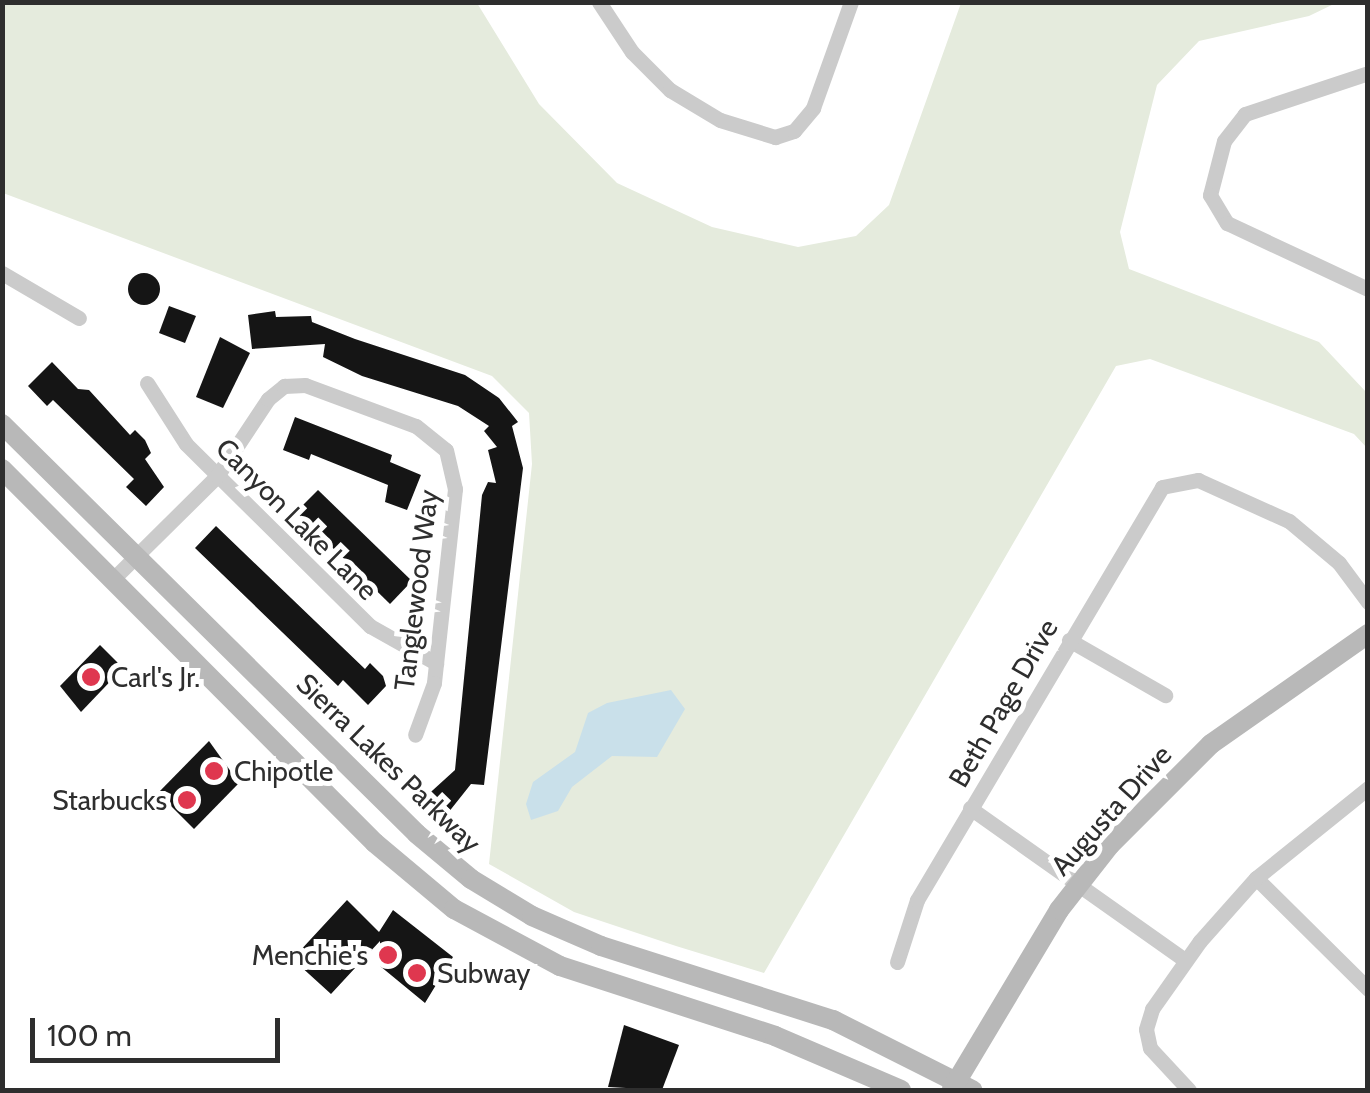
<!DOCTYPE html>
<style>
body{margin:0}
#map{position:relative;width:1370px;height:1093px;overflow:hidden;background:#fff;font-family:Cabin,sans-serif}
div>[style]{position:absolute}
.green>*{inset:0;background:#e5ebdd}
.water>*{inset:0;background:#c9e0ea}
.building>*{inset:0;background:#151515}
.round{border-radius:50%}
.street>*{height:15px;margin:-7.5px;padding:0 7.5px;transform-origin:7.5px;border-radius:7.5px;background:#cbcbcb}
.secondary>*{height:20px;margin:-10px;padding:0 10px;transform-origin:10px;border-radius:10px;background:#b8b8b8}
.dots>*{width:28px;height:28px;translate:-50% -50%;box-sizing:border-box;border:5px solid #fff;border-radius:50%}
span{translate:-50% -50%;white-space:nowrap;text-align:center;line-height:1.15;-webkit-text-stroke:10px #fff;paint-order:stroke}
.street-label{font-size:28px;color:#2e2e2e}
.poi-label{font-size:28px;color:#2e2e2e}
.left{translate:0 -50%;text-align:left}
.right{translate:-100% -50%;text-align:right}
.frame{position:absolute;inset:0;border:5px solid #2e2e2e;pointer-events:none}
.scale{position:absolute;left:30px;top:1018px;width:250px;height:45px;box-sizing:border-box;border:5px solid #2e2e2e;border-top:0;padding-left:12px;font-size:30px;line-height:35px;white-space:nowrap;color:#2e2e2e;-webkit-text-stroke:8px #fff;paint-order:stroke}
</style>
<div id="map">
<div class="green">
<i style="clip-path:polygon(2px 3px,477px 3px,539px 104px,617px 183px,712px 227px,798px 247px,856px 236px,889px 205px,961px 3px,1336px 3px,1309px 16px,1199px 41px,1157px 85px,1120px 232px,1129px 269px,1319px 342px,1367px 393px,1367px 448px,1354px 434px,1150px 359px,1116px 366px,764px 973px,676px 946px,574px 912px,489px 864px,532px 464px,529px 413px,492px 376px,3px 193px)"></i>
</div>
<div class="water">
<i style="clip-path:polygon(671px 690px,685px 709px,657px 757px,612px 756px,572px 787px,558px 811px,531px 820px,526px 804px,533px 782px,575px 752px,588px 713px,607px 703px)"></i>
</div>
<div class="building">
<i class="round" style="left:128px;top:273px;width:32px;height:32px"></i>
<i style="clip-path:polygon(169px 306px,196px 316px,185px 343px,159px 333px)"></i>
<i style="clip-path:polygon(275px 311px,276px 317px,311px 316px,312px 322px,355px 339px,465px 375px,499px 398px,518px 422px,512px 426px,523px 468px,484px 785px,471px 784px,444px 818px,422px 800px,455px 770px,482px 495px,488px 482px,496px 483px,488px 450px,497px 447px,484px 431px,489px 426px,458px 406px,362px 376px,323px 357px,325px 344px,252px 349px,248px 315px)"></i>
<i style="clip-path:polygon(220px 337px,250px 353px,223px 408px,196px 397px)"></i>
<i style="clip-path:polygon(52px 362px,78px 389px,89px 390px,130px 435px,135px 430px,145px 440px,151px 453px,145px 459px,164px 487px,146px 506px,126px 487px,134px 479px,53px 400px,47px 406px,28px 386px)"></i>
<i style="clip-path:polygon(295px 417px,392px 455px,390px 462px,421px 475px,407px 510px,385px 502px,388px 485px,311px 454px,309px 460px,283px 450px)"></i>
<i style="clip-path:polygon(318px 490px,412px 581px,390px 604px,296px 512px)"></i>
<i style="clip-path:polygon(216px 526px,365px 669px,370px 663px,383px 676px,386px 686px,368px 705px,343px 680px,338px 686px,195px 548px)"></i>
<i style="clip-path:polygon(100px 645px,123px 668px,81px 712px,60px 686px)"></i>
<i style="clip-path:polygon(209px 741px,239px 783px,194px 829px,158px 793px)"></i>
<i style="clip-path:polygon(347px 900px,379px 932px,393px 910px,453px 957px,425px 1003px,380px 966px,380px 941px,331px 994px,298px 964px,297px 954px)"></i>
<i style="clip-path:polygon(624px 1025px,679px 1045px,662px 1090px,608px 1087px)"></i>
</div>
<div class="street">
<i style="left:599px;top:2px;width:60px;rotate:56.6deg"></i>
<i style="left:632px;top:52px;width:54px;rotate:45deg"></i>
<i style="left:670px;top:90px;width:58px;rotate:31deg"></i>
<i style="left:720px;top:120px;width:58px;rotate:17.2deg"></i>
<i style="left:775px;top:137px;width:20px;rotate:-18deg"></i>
<i style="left:794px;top:131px;width:30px;rotate:-50deg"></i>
<i style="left:813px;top:108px;width:113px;rotate:-70.3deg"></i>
<i style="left:1368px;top:73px;width:130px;rotate:161.6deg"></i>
<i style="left:1245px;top:114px;width:34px;rotate:128deg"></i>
<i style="left:1224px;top:141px;width:56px;rotate:104.5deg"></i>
<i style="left:1210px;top:195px;width:33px;rotate:59deg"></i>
<i style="left:1227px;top:223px;width:156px;rotate:25.1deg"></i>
<i style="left:2px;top:273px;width:89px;rotate:30.3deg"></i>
<i style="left:147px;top:383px;width:72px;rotate:57.4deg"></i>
<i style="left:186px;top:444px;width:259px;rotate:44.7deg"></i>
<i style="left:370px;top:626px;width:76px;rotate:29.3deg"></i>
<i style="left:112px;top:580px;width:148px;rotate:-44.7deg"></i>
<i style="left:217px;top:476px;width:92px;rotate:-56.5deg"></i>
<i style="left:268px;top:399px;width:21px;rotate:-39deg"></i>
<i style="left:284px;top:386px;width:21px;rotate:-3deg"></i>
<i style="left:305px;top:385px;width:118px;rotate:20.3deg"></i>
<i style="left:416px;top:426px;width:38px;rotate:39deg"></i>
<i style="left:446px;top:450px;width:40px;rotate:77deg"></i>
<i style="left:455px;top:489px;width:195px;rotate:96.2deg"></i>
<i style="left:434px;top:683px;width:55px;rotate:110.1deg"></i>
<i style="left:1069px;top:640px;width:111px;rotate:29.8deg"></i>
<i style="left:970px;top:808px;width:263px;rotate:35.3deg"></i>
<i style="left:1256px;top:878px;width:158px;rotate:44.7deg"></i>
<i style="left:897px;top:962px;width:65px;rotate:-72.1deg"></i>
<i style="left:917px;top:900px;width:480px;rotate:-59.3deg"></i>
<i style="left:1162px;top:487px;width:37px;rotate:-11deg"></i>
<i style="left:1198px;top:480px;width:100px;rotate:24.3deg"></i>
<i style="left:1289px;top:521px;width:65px;rotate:40deg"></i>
<i style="left:1339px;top:563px;width:49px;rotate:53.4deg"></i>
<i style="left:1189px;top:1090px;width:57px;rotate:-132.9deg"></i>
<i style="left:1150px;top:1048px;width:19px;rotate:-102deg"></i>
<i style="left:1146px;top:1029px;width:21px;rotate:-73deg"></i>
<i style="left:1152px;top:1009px;width:83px;rotate:-54.8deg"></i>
<i style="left:1200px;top:941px;width:84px;rotate:-48.4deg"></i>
<i style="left:1256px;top:878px;width:144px;rotate:-38.8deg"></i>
</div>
<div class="secondary">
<i style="left:2px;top:424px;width:583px;rotate:44.65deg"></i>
<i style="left:417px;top:834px;width:70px;rotate:39.8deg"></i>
<i style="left:471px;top:879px;width:71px;rotate:31.2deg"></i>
<i style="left:532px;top:916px;width:75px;rotate:23.5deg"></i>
<i style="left:601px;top:946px;width:244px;rotate:17.7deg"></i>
<i style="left:833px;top:1020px;width:156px;rotate:26.7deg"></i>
<i style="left:2px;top:469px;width:528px;rotate:45.08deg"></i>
<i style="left:375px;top:843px;width:103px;rotate:39.9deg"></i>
<i style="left:454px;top:909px;width:120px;rotate:28.3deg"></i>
<i style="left:560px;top:966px;width:226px;rotate:18deg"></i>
<i style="left:775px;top:1036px;width:137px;rotate:23.2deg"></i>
<i style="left:952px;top:1089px;width:209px;rotate:-59.1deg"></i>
<i style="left:1059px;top:910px;width:83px;rotate:-51.9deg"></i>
<i style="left:1110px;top:845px;width:143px;rotate:-45deg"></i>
<i style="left:1211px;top:744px;width:192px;rotate:-35deg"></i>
</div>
<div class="dots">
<i style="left:91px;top:677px;background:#df374f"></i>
<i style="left:214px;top:771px;background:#df374f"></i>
<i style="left:187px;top:800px;background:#df374f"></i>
<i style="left:388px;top:955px;background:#df374f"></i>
<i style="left:417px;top:973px;background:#df374f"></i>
</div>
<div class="street-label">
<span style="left:297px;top:519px;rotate:45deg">Canyon Lake Lane</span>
<span style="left:416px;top:590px;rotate:-83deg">Tanglewood Way</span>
<span style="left:1003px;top:703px;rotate:-60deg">Beth Page Drive</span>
<span style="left:389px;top:763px;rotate:44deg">Sierra Lakes Parkway</span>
<span style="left:1111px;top:810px;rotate:-48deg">Augusta Drive</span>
</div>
<div class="poi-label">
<span class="left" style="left:111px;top:677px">Carl's Jr.</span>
<span class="left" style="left:234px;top:771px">Chipotle</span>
<span class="right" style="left:167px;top:800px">Starbucks</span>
<span class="right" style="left:368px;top:955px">Menchie's</span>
<span class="left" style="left:437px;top:973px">Subway</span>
</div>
<div class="frame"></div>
<div class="scale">100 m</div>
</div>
